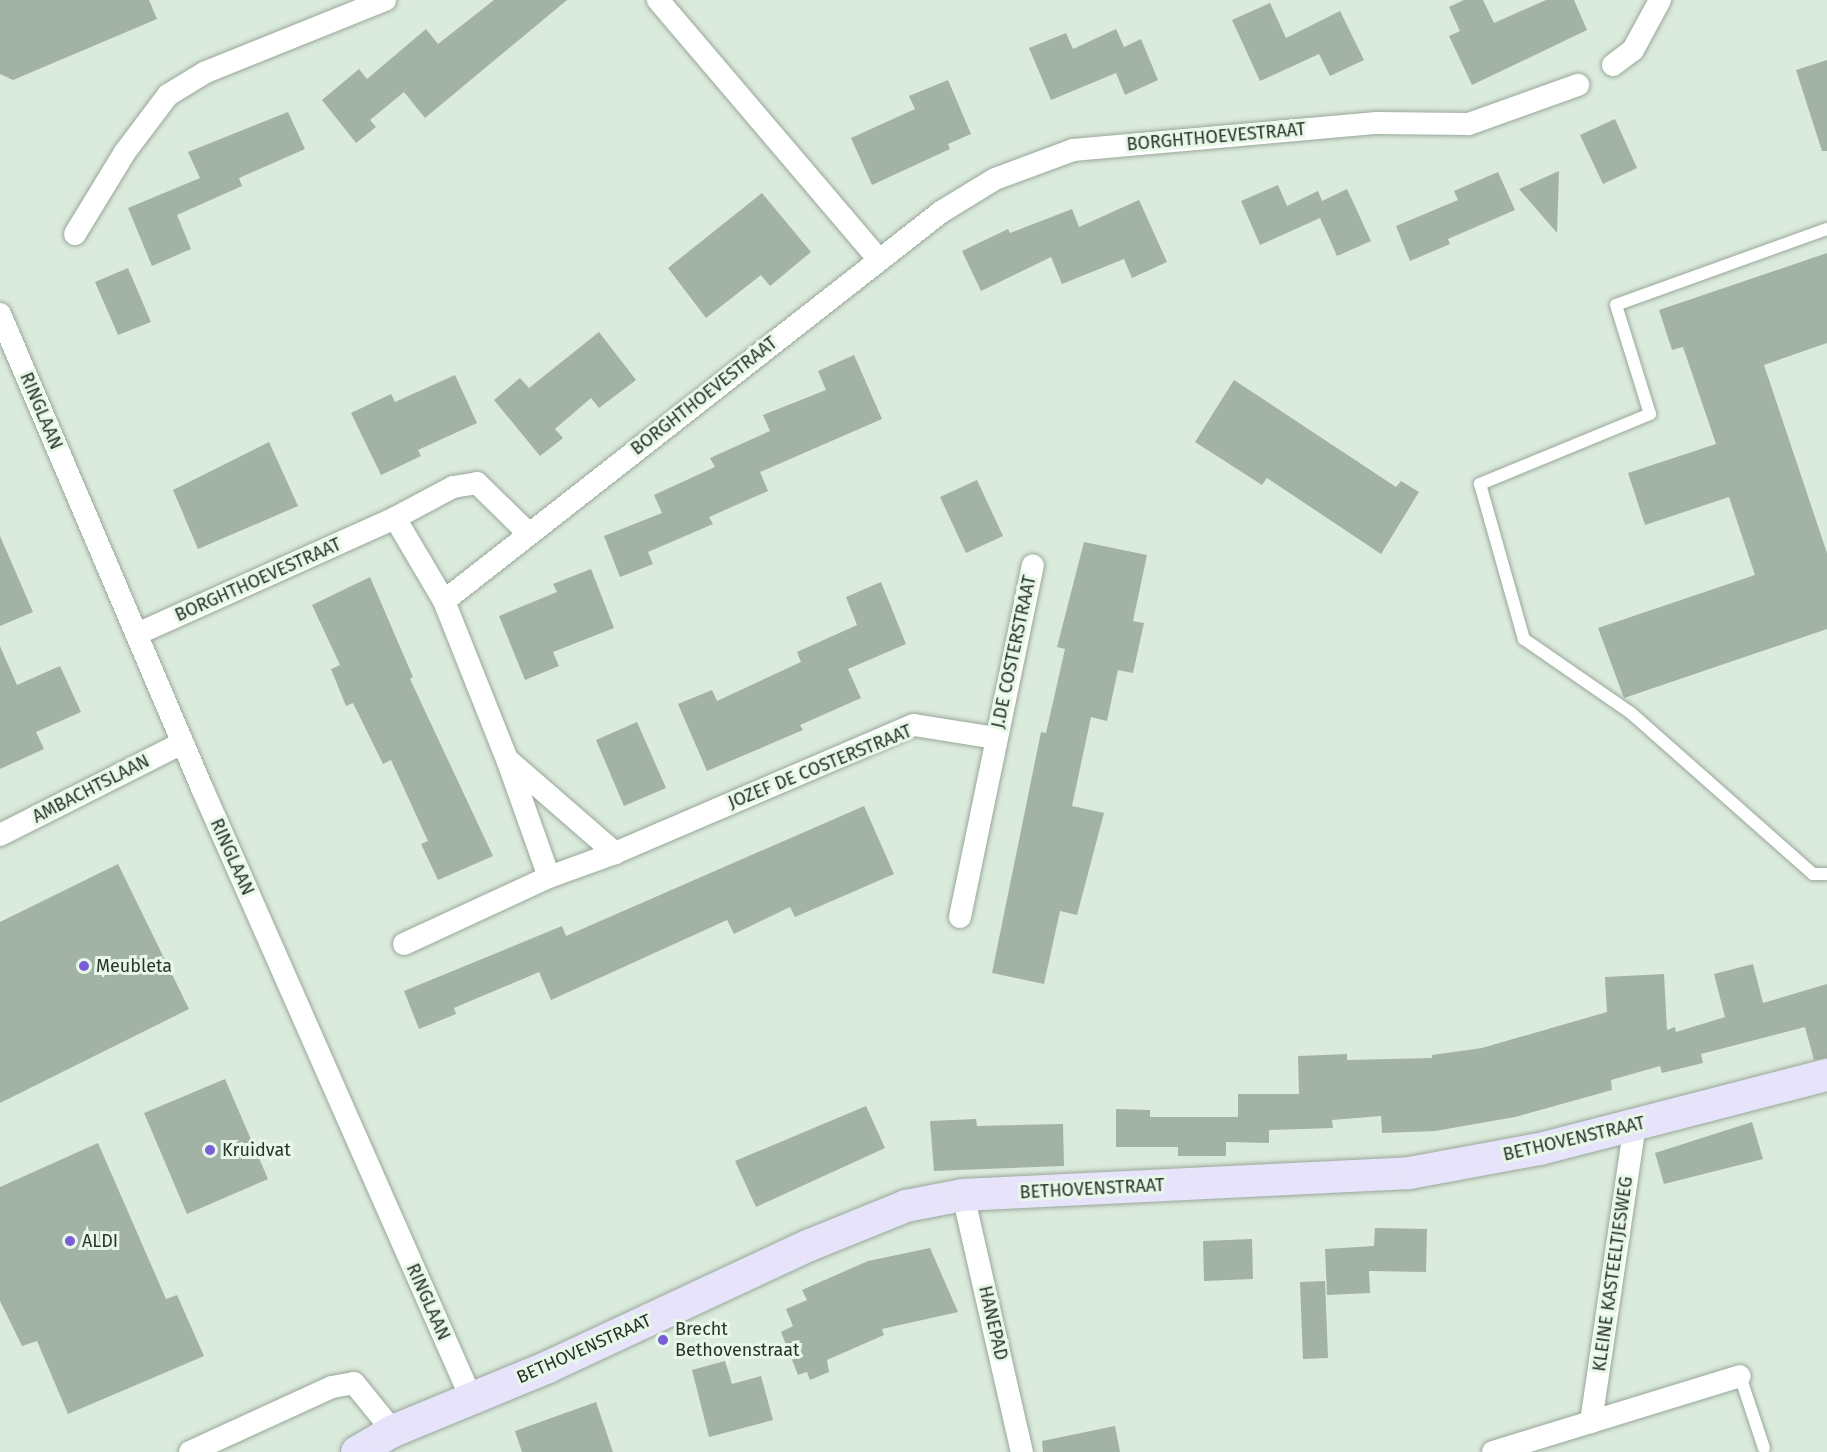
<!DOCTYPE html>
<style>
body{margin:0}
#map{position:relative;width:1827px;height:1452px;overflow:hidden;background:#daeadc;font-family:"Fira Sans",sans-serif}
div>[style]{position:absolute}
.building>*{inset:0;background:#a2b2a4}
.roads{filter:drop-shadow(0 0 2px #98a799) drop-shadow(0 0 2px #98a799)}
.lane>*{height:12px;margin:-6px;padding:0 6px;transform-origin:6px;border-radius:6px;background:#fff}
.street>*{height:22px;margin:-11px;padding:0 11px;transform-origin:11px;border-radius:11px;background:#fff}
.secondary>*{height:32px;margin:-16px;padding:0 16px;transform-origin:16px;border-radius:16px;background:#e6e3fa}
.dots>*{width:16px;height:16px;translate:-50% -50%;box-sizing:border-box;border:3px solid #e7f8e9;border-radius:50%}
span{translate:-50% -50%;white-space:nowrap;text-align:center;line-height:1.15;-webkit-text-stroke:6px #e7f8e9;paint-order:stroke}
.street-label{font-size:18px;color:#2b322c}
.poi-label{font-size:18px;color:#2b322c}
.left{translate:0 -50%;text-align:left}
</style>
<div id="map">
<div class="building">
<i style="clip-path:polygon(0 0,149px 0,157px 19px,13px 80px,0 74px)"></i>
<i style="clip-path:polygon(494px 0,567px 0,425px 118px,404px 92px,370px 120px,376px 127px,356px 143px,322px 100px,359px 69px,367px 79px,426px 29px,438px 44px)"></i>
<i style="clip-path:polygon(1464px 0,1483px 0,1494px 23px,1546px 0,1574px 0,1587px 30px,1472px 85px,1449px 36px,1460px 31px,1449px 7px)"></i>
<i style="clip-path:polygon(1270px 3px,1286px 38px,1340px 11px,1364px 60px,1330px 76px,1319px 54px,1260px 81px,1232px 20px)"></i>
<i style="clip-path:polygon(1116px 29px,1124px 47px,1141px 39px,1158px 80px,1125px 95px,1116px 73px,1051px 100px,1029px 48px,1066px 33px,1073px 49px)"></i>
<i style="clip-path:polygon(1827px 60px,1827px 151px,1822px 151px,1796px 70px)"></i>
<i style="clip-path:polygon(948px 80px,971px 134px,948px 144px,950px 149px,872px 185px,851px 138px,915px 109px,909px 96px)"></i>
<i style="clip-path:polygon(288px 112px,305px 149px,239px 178px,242px 186px,177px 215px,191px 249px,152px 266px,128px 208px,200px 178px,188px 152px)"></i>
<i style="clip-path:polygon(1615px 119px,1637px 168px,1603px 184px,1580px 135px)"></i>
<i style="clip-path:polygon(1559px 171px,1557px 233px,1519px 189px)"></i>
<i style="clip-path:polygon(1498px 172px,1515px 210px,1448px 239px,1450px 244px,1410px 261px,1396px 226px,1458px 200px,1454px 191px)"></i>
<i style="clip-path:polygon(1278px 185px,1287px 206px,1318px 191px,1322px 201px,1347px 189px,1371px 241px,1337px 256px,1320px 218px,1260px 245px,1241px 201px)"></i>
<i style="clip-path:polygon(762px 193px,811px 252px,770px 286px,761px 275px,706px 318px,668px 268px)"></i>
<i style="clip-path:polygon(1139px 200px,1167px 262px,1132px 278px,1124px 259px,1062px 284px,1051px 257px,981px 291px,962px 251px,1008px 229px,1010px 233px,1072px 209px,1079px 227px)"></i>
<i style="clip-path:polygon(1827px 253px,1827px 343px,1764px 365px,1827px 553px,1827px 629px,1624px 698px,1598px 628px,1755px 575px,1729px 497px,1645px 525px,1628px 473px,1716px 444px,1683px 347px,1672px 350px,1659px 310px)"></i>
<i style="clip-path:polygon(128px 268px,151px 322px,118px 335px,95px 282px)"></i>
<i style="clip-path:polygon(599px 332px,636px 380px,599px 408px,591px 398px,555px 429px,563px 438px,540px 456px,494px 400px,520px 378px,529px 388px)"></i>
<i style="clip-path:polygon(854px 355px,882px 419px,760px 472px,768px 491px,709px 517px,713px 524px,648px 552px,653px 564px,620px 577px,604px 536px,662px 513px,654px 495px,715px 467px,710px 458px,770px 431px,763px 415px,826px 390px,818px 371px)"></i>
<i style="clip-path:polygon(455px 375px,477px 423px,418px 450px,421px 456px,381px 475px,351px 413px,391px 394px,395px 402px)"></i>
<i style="clip-path:polygon(1234px 380px,1396px 487px,1401px 481px,1419px 492px,1381px 554px,1267px 478px,1262px 485px,1195px 442px)"></i>
<i style="clip-path:polygon(269px 442px,298px 506px,198px 549px,173px 490px)"></i>
<i style="clip-path:polygon(977px 480px,1003px 536px,966px 553px,940px 497px)"></i>
<i style="clip-path:polygon(0 536px,33px 612px,0 626px)"></i>
<i style="clip-path:polygon(1084px 542px,1147px 555px,1133px 621px,1144px 623px,1133px 673px,1118px 670px,1107px 721px,1091px 717px,1072px 806px,1104px 813px,1077px 915px,1060px 911px,1044px 984px,992px 973px,1041px 732px,1046px 733px,1065px 649px,1057px 647px)"></i>
<i style="clip-path:polygon(591px 569px,614px 628px,553px 652px,559px 666px,525px 680px,499px 616px,557px 592px,553px 584px)"></i>
<i style="clip-path:polygon(370px 577px,413px 677px,410px 679px,493px 856px,438px 880px,421px 844px,428px 841px,391px 760px,383px 764px,353px 703px,346px 706px,331px 669px,340px 665px,312px 605px)"></i>
<i style="clip-path:polygon(881px 582px,906px 644px,848px 669px,861px 698px,800px 725px,803px 730px,707px 771px,678px 704px,712px 690px,717px 701px,801px 662px,797px 652px,857px 625px,846px 597px)"></i>
<i style="clip-path:polygon(0 646px,17px 685px,60px 666px,81px 712px,36px 732px,44px 749px,0 769px)"></i>
<i style="clip-path:polygon(637px 722px,666px 788px,624px 806px,596px 740px)"></i>
<i style="clip-path:polygon(864px 806px,894px 874px,795px 917px,790px 907px,734px 934px,727px 920px,551px 1000px,539px 972px,454px 1008px,456px 1014px,419px 1029px,404px 991px,562px 926px,566px 936px)"></i>
<i style="clip-path:polygon(118px 864px,189px 1009px,0 1103px,0 922px)"></i>
<i style="clip-path:polygon(1753px 964px,1763px 1003px,1827px 984px,1827px 1058px,1814px 1060px,1805px 1027px,1701px 1054px,1703px 1063px,1662px 1073px,1660px 1066px,1611px 1080px,1612px 1090px,1515px 1117px,1435px 1131px,1382px 1133px,1381px 1116px,1332px 1120px,1333px 1128px,1269px 1130px,1269px 1143px,1226px 1142px,1226px 1156px,1178px 1156px,1178px 1147px,1116px 1147px,1116px 1109px,1150px 1110px,1150px 1117px,1238px 1117px,1238px 1094px,1299px 1094px,1298px 1056px,1347px 1054px,1347px 1060px,1432px 1058px,1432px 1055px,1482px 1048px,1607px 1012px,1605px 977px,1664px 974px,1667px 1030px,1675px 1027px,1676px 1032px,1725px 1017px,1714px 974px)"></i>
<i style="clip-path:polygon(225px 1079px,268px 1179px,187px 1214px,144px 1113px)"></i>
<i style="clip-path:polygon(866px 1106px,885px 1148px,756px 1207px,735px 1161px)"></i>
<i style="clip-path:polygon(976px 1119px,977px 1126px,1063px 1124px,1064px 1166px,934px 1171px,930px 1121px)"></i>
<i style="clip-path:polygon(1752px 1122px,1763px 1159px,1664px 1184px,1655px 1153px)"></i>
<i style="clip-path:polygon(98px 1143px,166px 1299px,177px 1295px,204px 1356px,68px 1414px,37px 1341px,22px 1346px,0 1301px,0 1187px)"></i>
<i style="clip-path:polygon(1375px 1228px,1427px 1229px,1426px 1272px,1369px 1271px,1370px 1293px,1327px 1295px,1325px 1249px,1374px 1246px)"></i>
<i style="clip-path:polygon(1252px 1239px,1253px 1279px,1204px 1281px,1203px 1241px)"></i>
<i style="clip-path:polygon(930px 1248px,958px 1312px,882px 1329px,884px 1335px,827px 1360px,829px 1372px,810px 1380px,807px 1372px,798px 1375px,781px 1332px,793px 1326px,786px 1309px,807px 1300px,802px 1290px,868px 1261px)"></i>
<i style="clip-path:polygon(1325px 1281px,1328px 1358px,1303px 1359px,1300px 1282px)"></i>
<i style="clip-path:polygon(725px 1361px,732px 1384px,761px 1376px,773px 1420px,709px 1437px,692px 1370px)"></i>
<i style="clip-path:polygon(596px 1402px,613px 1452px,522px 1452px,515px 1431px)"></i>
<i style="clip-path:polygon(1115px 1426px,1120px 1452px,1043px 1452px,1042px 1441px)"></i>
</div>
<div class="roads">
<div class="lane">
<i style="left:1827px;top:229px;width:224px;rotate:160.2deg"></i>
<i style="left:1616px;top:305px;width:114px;rotate:72.7deg"></i>
<i style="left:1650px;top:414px;width:184px;rotate:157.6deg"></i>
<i style="left:1480px;top:484px;width:161px;rotate:74.2deg"></i>
<i style="left:1524px;top:639px;width:130px;rotate:34.7deg"></i>
<i style="left:1631px;top:713px;width:243px;rotate:41.5deg"></i>
<i style="left:1813px;top:874px;width:14px"></i>
<i style="left:1740px;top:1376px;width:76px;rotate:71.6deg"></i>
</div>
<div class="street">
<i style="left:658px;top:0;width:341px;rotate:49.6deg"></i>
<i style="left:1613px;top:65px;width:25px;rotate:-37deg"></i>
<i style="left:1633px;top:50px;width:57px;rotate:-61.6deg"></i>
<i style="left:75px;top:234px;width:96px;rotate:-58.6deg"></i>
<i style="left:125px;top:152px;width:71px;rotate:-53deg"></i>
<i style="left:168px;top:95px;width:44px;rotate:-31.2deg"></i>
<i style="left:206px;top:72px;width:193px;rotate:-21.9deg"></i>
<i style="left:0;top:314px;width:515px;rotate:66.92deg"></i>
<i style="left:202px;top:788px;width:667px;rotate:66.2deg"></i>
<i style="left:395px;top:518px;width:96px;rotate:59.4deg"></i>
<i style="left:444px;top:601px;width:170px;rotate:68.3deg"></i>
<i style="left:507px;top:759px;width:125px;rotate:70.4deg"></i>
<i style="left:444px;top:601px;width:631px;rotate:-38.05deg"></i>
<i style="left:941px;top:212px;width:63px;rotate:-31.4deg"></i>
<i style="left:995px;top:179px;width:83px;rotate:-20.4deg"></i>
<i style="left:1073px;top:150px;width:305px;rotate:-5.1deg"></i>
<i style="left:1377px;top:123px;width:92px;rotate:0.6deg"></i>
<i style="left:1469px;top:124px;width:116px;rotate:-19.7deg"></i>
<i style="left:137px;top:634px;width:283px;rotate:-24.2deg"></i>
<i style="left:395px;top:518px;width:66px;rotate:-28.1deg"></i>
<i style="left:453px;top:487px;width:24px;rotate:-9deg"></i>
<i style="left:477px;top:483px;width:71px;rotate:44.4deg"></i>
<i style="left:508px;top:760px;width:142px;rotate:41deg"></i>
<i style="left:0;top:835px;width:204px;rotate:-26.8deg"></i>
<i style="left:960px;top:917px;width:359px;rotate:-78.3deg"></i>
<i style="left:404px;top:944px;width:160px;rotate:-24.8deg"></i>
<i style="left:549px;top:877px;width:70px;rotate:-20deg"></i>
<i style="left:615px;top:853px;width:325px;rotate:-23.2deg"></i>
<i style="left:914px;top:725px;width:82px;rotate:9.1deg"></i>
<i style="left:963px;top:1195px;width:264px;rotate:77.1deg"></i>
<i style="left:1591px;top:1422px;width:300px;rotate:-81.6deg"></i>
<i style="left:190px;top:1452px;width:156px;rotate:-24.6deg"></i>
<i style="left:332px;top:1387px;width:22px;rotate:-10deg"></i>
<i style="left:354px;top:1383px;width:62px;rotate:50.9deg"></i>
<i style="left:1493px;top:1452px;width:258px;rotate:-17.1deg"></i>
</div>
<div class="secondary">
<i style="left:357px;top:1452px;width:42px;rotate:-30.3deg"></i>
<i style="left:393px;top:1431px;width:168px;rotate:-22.4deg"></i>
<i style="left:548px;top:1367px;width:289px;rotate:-25deg"></i>
<i style="left:810px;top:1245px;width:104px;rotate:-22.1deg"></i>
<i style="left:906px;top:1206px;width:58px;rotate:-10.9deg"></i>
<i style="left:963px;top:1195px;width:447px;rotate:-2.8deg"></i>
<i style="left:1409px;top:1173px;width:133px;rotate:-10.4deg"></i>
<i style="left:1540px;top:1149px;width:296px;rotate:-14.5deg"></i>
</div>
</div>
<div class="dots">
<i style="left:84px;top:966px;background:#795ed8"></i>
<i style="left:210px;top:1150px;background:#795ed8"></i>
<i style="left:70px;top:1241px;background:#795ed8"></i>
<i style="left:663px;top:1340px;background:#795ed8"></i>
</div>
<div class="street-label">
<span style="left:1216px;top:137px;rotate:-5deg">BORGHTHOEVESTRAAT</span>
<span style="left:704px;top:396px;rotate:-38deg">BORGHTHOEVESTRAAT</span>
<span style="left:41px;top:411px;rotate:67deg">RINGLAAN</span>
<span style="left:258px;top:580px;rotate:-24deg">BORGHTHOEVESTRAAT</span>
<span style="left:1014px;top:652px;rotate:-78deg">J.DE COSTERSTRAAT</span>
<span style="left:820px;top:767px;rotate:-22deg">JOZEF DE COSTERSTRAAT</span>
<span style="left:91px;top:789px;rotate:-27deg">AMBACHTSLAAN</span>
<span style="left:232px;top:857px;rotate:66deg">RINGLAAN</span>
<span style="left:1574px;top:1139px;rotate:-13deg">BETHOVENSTRAAT</span>
<span style="left:1092px;top:1189px;rotate:-3deg">BETHOVENSTRAAT</span>
<span style="left:1613px;top:1274px;rotate:-82deg">KLEINE KASTEELTJESWEG</span>
<span style="left:428px;top:1302px;rotate:66deg">RINGLAAN</span>
<span style="left:993px;top:1323px;rotate:77deg">HANEPAD</span>
<span style="left:584px;top:1349px;rotate:-24deg">BETHOVENSTRAAT</span>
</div>
<div class="poi-label">
<span class="left" style="left:96px;top:966px">Meubleta</span>
<span class="left" style="left:222px;top:1150px">Kruidvat</span>
<span class="left" style="left:82px;top:1241px">ALDI</span>
<span class="left" style="left:675px;top:1340px">Brecht<br>Bethovenstraat</span>
</div>
</div>
